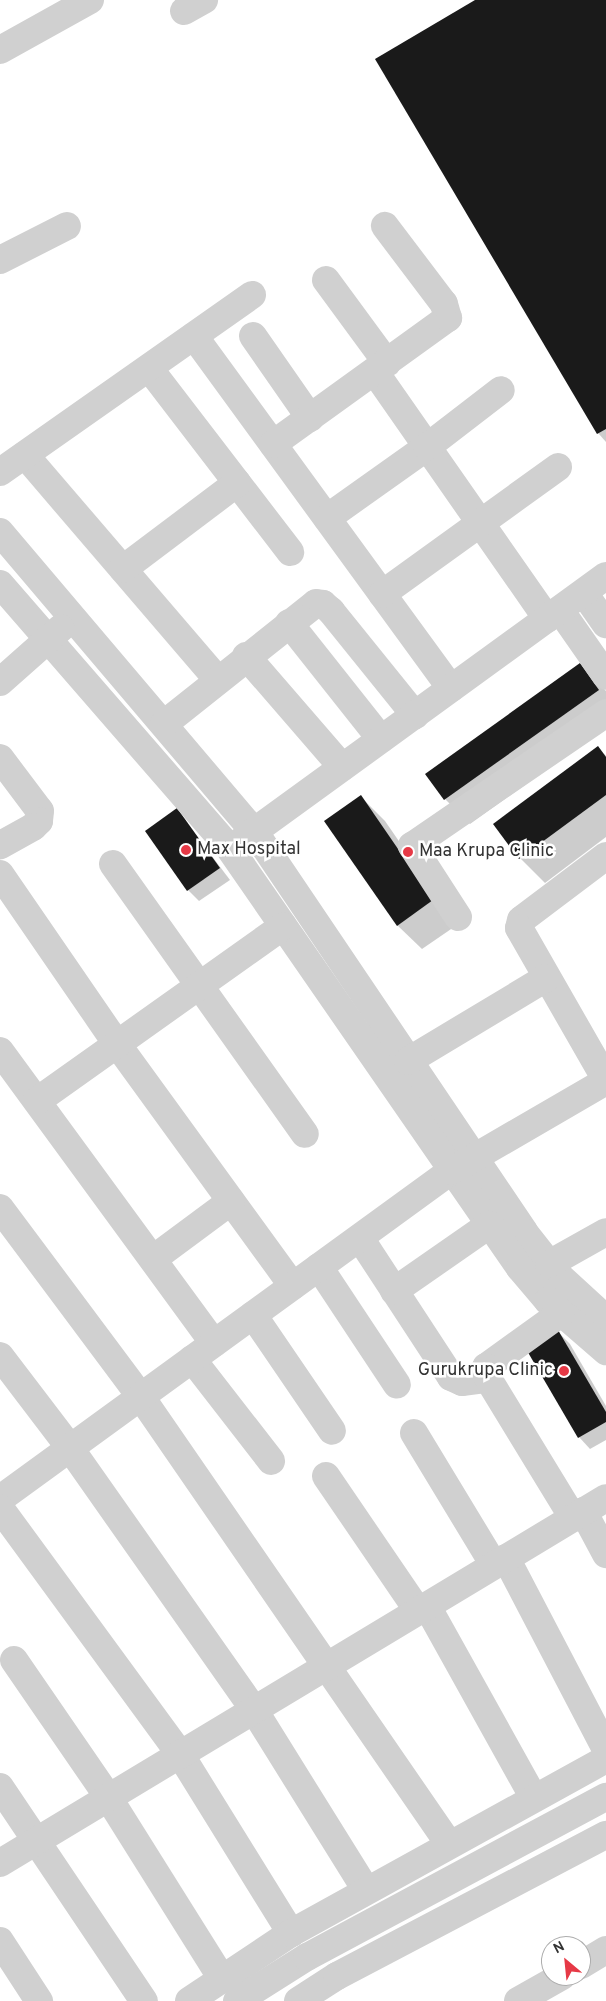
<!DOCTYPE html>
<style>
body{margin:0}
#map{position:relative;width:606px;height:2001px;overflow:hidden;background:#fff;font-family:Overpass,sans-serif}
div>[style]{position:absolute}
.shadow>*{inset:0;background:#0003}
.building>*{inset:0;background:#1a1a1a}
.minor>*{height:28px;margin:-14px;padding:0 14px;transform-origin:14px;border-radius:14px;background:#d0d0d0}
.dots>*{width:14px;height:14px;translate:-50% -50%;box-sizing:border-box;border:2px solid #fff;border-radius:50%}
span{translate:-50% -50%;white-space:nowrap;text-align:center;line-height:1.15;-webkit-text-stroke:5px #fff;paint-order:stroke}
.poi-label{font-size:18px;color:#333}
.left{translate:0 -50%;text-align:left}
.right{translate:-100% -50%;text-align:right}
.north{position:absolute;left:541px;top:1936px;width:50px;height:50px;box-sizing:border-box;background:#fff;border:1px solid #adadad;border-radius:50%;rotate:332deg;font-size:14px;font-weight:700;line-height:20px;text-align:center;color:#333}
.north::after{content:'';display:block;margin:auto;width:18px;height:22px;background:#e63946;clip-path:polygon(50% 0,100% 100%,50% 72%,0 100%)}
</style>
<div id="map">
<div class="shadow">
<i style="clip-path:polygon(477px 0,606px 0,606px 442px,598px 433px)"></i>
<i style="clip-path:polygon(580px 664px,606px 691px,606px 727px,470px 824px,445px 799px,427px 774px)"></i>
<i style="clip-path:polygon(598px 747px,606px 756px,606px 837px,545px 883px,520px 858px,495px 824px)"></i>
<i style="clip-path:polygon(361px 797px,385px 821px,457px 925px,422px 949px,397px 925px)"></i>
<i style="clip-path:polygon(177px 810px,230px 880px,199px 901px,188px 890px)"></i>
<i style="clip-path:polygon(558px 1332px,570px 1344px,606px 1406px,606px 1440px,590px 1449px,579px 1437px)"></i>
</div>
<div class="building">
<i style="clip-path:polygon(475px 0,606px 0,606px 429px,597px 434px,375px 59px)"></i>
<i style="clip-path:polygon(580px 663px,599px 690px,444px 800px,425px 774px)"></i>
<i style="clip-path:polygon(598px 746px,606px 757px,606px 795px,519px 859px,493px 824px)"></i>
<i style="clip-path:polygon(361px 795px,433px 900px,397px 926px,324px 821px)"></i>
<i style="clip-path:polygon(177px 808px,220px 868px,187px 891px,145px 831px)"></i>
<i style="clip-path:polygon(558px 1330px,606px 1412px,606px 1422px,578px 1438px,526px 1349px)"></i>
</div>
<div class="minor">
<i style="left:184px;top:11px;width:23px;rotate:-29deg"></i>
<i style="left:0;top:50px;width:103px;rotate:-29.1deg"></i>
<i style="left:0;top:260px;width:75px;rotate:-26.9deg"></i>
<i style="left:326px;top:280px;width:103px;rotate:53.7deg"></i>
<i style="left:194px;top:336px;width:436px;rotate:53.9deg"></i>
<i style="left:253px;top:336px;width:100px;rotate:55.2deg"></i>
<i style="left:149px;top:368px;width:232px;rotate:52.5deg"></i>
<i style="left:375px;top:372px;width:301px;rotate:55.1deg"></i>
<i style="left:273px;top:444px;width:216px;rotate:-35.8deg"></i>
<i style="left:448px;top:318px;width:15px;rotate:-106deg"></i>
<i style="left:444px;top:304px;width:98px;rotate:-127.1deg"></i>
<i style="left:25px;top:455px;width:295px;rotate:49.4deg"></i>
<i style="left:0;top:472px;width:308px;rotate:-35.1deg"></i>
<i style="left:327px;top:518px;width:123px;rotate:-35.4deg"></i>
<i style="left:427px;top:447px;width:93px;rotate:-37.6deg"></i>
<i style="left:0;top:532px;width:392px;rotate:49.7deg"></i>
<i style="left:254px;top:831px;width:483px;rotate:56deg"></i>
<i style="left:524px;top:1232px;width:55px;rotate:51.7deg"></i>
<i style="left:558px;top:1275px;width:65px;rotate:42.5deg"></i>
<i style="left:123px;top:569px;width:143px;rotate:-37deg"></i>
<i style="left:0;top:584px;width:347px;rotate:49deg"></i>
<i style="left:228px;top:846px;width:513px;rotate:55.32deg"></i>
<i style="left:520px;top:1268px;width:43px;rotate:49.7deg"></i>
<i style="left:548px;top:1301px;width:77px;rotate:40.8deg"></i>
<i style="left:584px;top:593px;width:38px;rotate:55deg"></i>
<i style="left:382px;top:594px;width:217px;rotate:-35.8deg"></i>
<i style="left:560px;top:610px;width:80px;rotate:55.1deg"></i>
<i style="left:289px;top:623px;width:148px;rotate:51.6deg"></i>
<i style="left:246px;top:656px;width:147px;rotate:49.1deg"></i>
<i style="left:0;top:682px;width:81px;rotate:-41.5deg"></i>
<i style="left:164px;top:724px;width:194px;rotate:-38.5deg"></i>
<i style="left:316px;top:603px;width:7px;rotate:8deg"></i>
<i style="left:323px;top:604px;width:11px;rotate:41deg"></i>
<i style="left:331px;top:611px;width:134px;rotate:51.1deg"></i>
<i style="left:0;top:758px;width:66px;rotate:53deg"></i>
<i style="left:40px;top:811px;width:10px;rotate:96deg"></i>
<i style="left:39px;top:821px;width:8px;rotate:135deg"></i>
<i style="left:33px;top:827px;width:38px;rotate:151deg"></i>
<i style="left:241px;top:841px;width:451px;rotate:-36deg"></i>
<i style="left:606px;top:856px;width:106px;rotate:143deg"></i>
<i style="left:521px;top:920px;width:8px;rotate:104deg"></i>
<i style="left:519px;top:928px;width:175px;rotate:60.2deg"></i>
<i style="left:113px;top:864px;width:331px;rotate:54.6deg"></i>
<i style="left:0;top:874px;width:206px;rotate:55.5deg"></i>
<i style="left:117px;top:1044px;width:299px;rotate:54deg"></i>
<i style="left:458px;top:917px;width:85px;rotate:-122.9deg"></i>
<i style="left:412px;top:846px;width:235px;rotate:-34.4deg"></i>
<i style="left:0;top:1051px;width:362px;rotate:53.8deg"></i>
<i style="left:408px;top:1061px;width:161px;rotate:-31deg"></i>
<i style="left:37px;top:1101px;width:302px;rotate:-35.4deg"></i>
<i style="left:0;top:1208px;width:236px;rotate:53.3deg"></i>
<i style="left:141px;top:1397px;width:543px;rotate:55.43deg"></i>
<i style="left:360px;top:1238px;width:166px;rotate:56.8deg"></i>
<i style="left:451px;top:1377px;width:12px;rotate:24deg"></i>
<i style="left:462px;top:1382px;width:25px;rotate:-7deg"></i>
<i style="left:153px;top:1259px;width:97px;rotate:-36.6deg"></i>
<i style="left:549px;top:1264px;width:65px;rotate:-29.3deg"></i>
<i style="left:319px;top:1267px;width:141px;rotate:56.5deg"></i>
<i style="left:394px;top:1291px;width:116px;rotate:-34.8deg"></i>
<i style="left:561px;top:1313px;width:92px;rotate:144.2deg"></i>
<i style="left:486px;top:1367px;width:5px;rotate:112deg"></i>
<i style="left:484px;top:1372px;width:171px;rotate:58.6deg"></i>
<i style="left:253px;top:1315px;width:140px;rotate:55.7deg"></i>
<i style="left:0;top:1356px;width:116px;rotate:52.7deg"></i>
<i style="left:70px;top:1448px;width:320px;rotate:54.9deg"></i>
<i style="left:254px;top:1710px;width:212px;rotate:58.1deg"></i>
<i style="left:192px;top:1359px;width:129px;rotate:52.2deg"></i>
<i style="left:414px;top:1433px;width:154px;rotate:58.8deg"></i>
<i style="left:326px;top:1476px;width:163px;rotate:55.7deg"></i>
<i style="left:0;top:1499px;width:558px;rotate:-36.03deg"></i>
<i style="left:451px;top:1171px;width:179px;rotate:-30.1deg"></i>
<i style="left:0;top:1508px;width:305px;rotate:53.8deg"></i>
<i style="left:180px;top:1754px;width:211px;rotate:58.2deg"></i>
<i style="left:583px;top:1511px;width:49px;rotate:61.9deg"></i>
<i style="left:506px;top:1558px;width:216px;rotate:62.4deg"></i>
<i style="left:427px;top:1606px;width:220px;rotate:60.9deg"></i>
<i style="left:14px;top:1660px;width:166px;rotate:55.5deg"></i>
<i style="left:108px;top:1797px;width:213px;rotate:57.9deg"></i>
<i style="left:0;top:1787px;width:258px;rotate:56.1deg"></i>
<i style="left:0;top:1863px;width:707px;rotate:-31.06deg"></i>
<i style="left:0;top:1941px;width:72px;rotate:57deg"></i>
<i style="left:581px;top:1965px;width:29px;rotate:-31deg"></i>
<i style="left:189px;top:2001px;width:123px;rotate:-33.7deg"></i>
<i style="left:291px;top:1933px;width:360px;rotate:-28.9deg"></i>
<i style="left:237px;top:2001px;width:83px;rotate:-32.2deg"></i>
<i style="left:307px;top:1957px;width:339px;rotate:-28.2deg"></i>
<i style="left:298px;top:2001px;width:46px;rotate:-32.7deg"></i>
<i style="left:337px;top:1976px;width:304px;rotate:-27.7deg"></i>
<i style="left:518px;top:2001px;width:51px;rotate:-29.6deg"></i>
</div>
<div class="dots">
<i style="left:186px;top:850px;background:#e63946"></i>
<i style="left:408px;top:852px;background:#e63946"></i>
<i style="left:564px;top:1371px;background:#e63946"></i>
</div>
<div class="poi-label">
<span class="left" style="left:197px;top:850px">Max Hospital</span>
<span class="left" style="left:419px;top:852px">Maa Krupa Clinic</span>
<span class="right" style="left:553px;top:1371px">Gurukrupa Clinic</span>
</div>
<div class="north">N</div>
</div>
